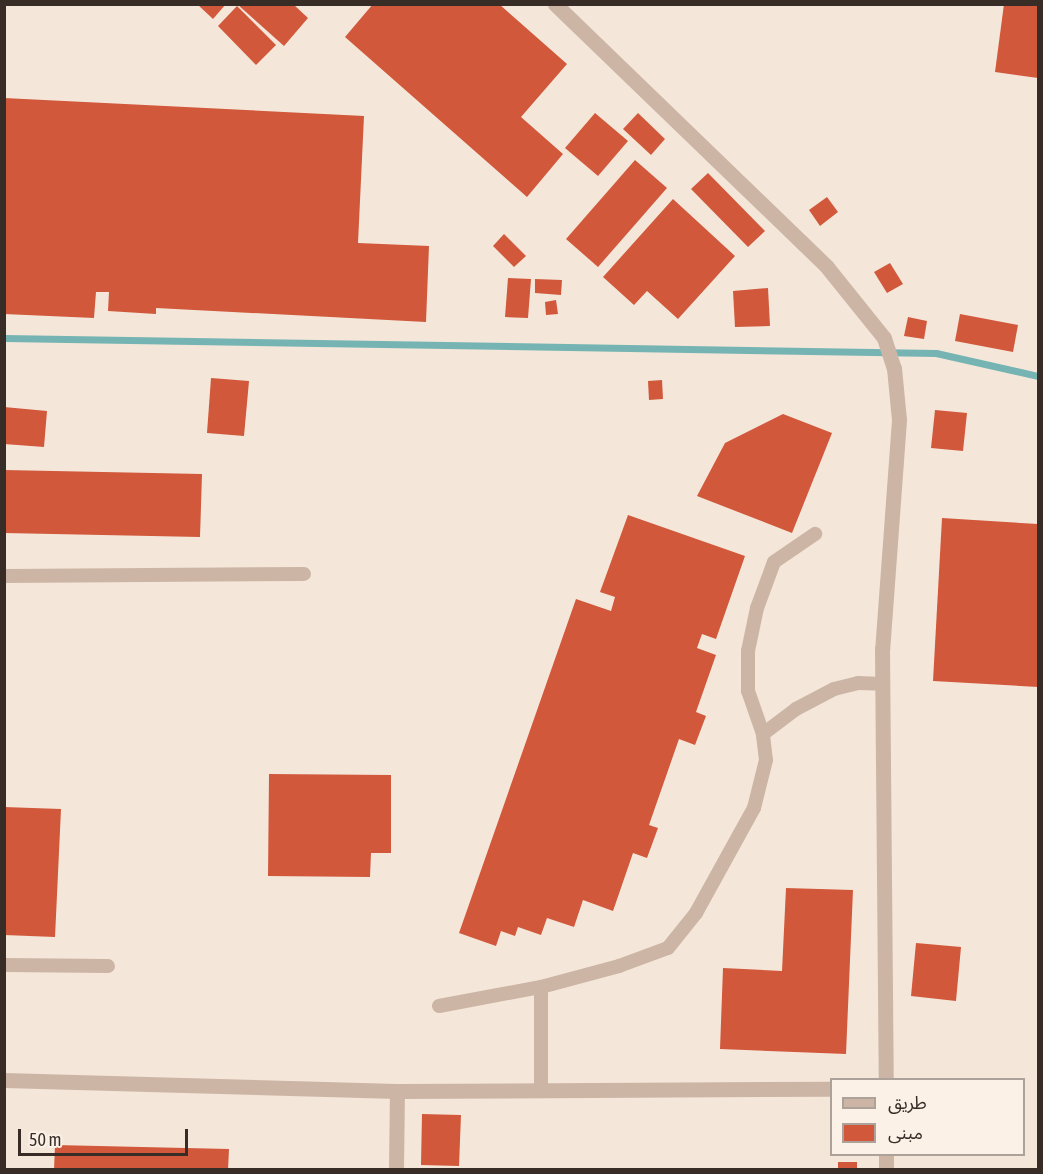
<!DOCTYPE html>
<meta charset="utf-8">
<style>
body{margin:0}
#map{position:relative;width:1043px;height:1174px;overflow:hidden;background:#f4e7da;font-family:"Asap Condensed","Noto Sans Arabic",sans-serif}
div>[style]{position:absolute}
.stream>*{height:7px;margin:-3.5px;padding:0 3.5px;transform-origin:3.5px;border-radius:3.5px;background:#76b4b3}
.building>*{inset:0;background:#d1583b}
.service>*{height:14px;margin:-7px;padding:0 7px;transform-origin:7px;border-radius:7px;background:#cdb5a5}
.minor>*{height:15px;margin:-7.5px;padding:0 7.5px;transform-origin:7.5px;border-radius:7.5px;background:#cdb5a5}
span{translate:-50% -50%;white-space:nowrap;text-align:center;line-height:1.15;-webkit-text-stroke:4.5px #fbf1e7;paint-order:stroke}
.frame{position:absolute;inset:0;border:6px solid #382c27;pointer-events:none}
.legend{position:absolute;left:830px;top:1078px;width:195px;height:78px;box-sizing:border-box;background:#fbf1e7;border:2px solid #ada29a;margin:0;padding:8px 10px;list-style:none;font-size:18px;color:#382c27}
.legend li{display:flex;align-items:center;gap:12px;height:30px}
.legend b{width:30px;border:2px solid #ada29a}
.scale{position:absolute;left:18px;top:1129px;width:170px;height:27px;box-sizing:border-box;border:3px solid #382c27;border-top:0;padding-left:8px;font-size:18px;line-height:21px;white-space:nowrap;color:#382c27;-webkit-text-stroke:4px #fbf1e7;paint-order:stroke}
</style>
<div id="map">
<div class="stream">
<i style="left:4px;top:338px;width:932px;rotate:0.92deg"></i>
<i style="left:936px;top:353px;width:105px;rotate:12.7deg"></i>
</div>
<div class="building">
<i style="clip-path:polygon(197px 4px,226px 4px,213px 19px)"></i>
<i style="clip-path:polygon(237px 4px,293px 4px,308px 18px,284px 46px)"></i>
<i style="clip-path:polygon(373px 4px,499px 4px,567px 64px,521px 117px,563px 154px,527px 197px,345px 37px)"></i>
<i style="clip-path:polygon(1004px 4px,1038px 4px,1038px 78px,995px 72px)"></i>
<i style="clip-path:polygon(237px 6px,276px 45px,256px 65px,218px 26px)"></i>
<i style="clip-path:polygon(4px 98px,364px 116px,358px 243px,429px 246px,426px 322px,156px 308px,156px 314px,108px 311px,109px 292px,96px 292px,94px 318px,4px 314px)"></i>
<i style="clip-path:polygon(595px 113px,628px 141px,598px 176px,565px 148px)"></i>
<i style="clip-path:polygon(638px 113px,665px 139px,651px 155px,623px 129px)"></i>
<i style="clip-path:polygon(635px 160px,667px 188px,598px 267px,566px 239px)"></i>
<i style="clip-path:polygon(708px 173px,765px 231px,748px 247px,691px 189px)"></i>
<i style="clip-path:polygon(827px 197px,838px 212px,820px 226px,809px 210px)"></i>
<i style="clip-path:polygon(673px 199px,735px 256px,678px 319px,647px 291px,634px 305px,603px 277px)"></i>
<i style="clip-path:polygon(504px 234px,526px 256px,514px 267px,493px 246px)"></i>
<i style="clip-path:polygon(890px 263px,903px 284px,887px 293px,874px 272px)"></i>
<i style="clip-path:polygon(508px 278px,531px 279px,528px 318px,505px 317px)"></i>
<i style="clip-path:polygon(535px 279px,562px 280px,561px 295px,535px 293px)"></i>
<i style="clip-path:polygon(768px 288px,770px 326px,735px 327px,733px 291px)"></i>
<i style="clip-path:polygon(556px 300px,558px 314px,546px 315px,545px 302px)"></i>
<i style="clip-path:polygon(960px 314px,1018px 325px,1013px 352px,955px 341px)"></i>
<i style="clip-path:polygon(908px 317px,927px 321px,924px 339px,904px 336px)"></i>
<i style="clip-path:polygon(211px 378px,249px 381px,244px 436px,207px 433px)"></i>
<i style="clip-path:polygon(662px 380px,663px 399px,649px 400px,648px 381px)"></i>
<i style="clip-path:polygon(4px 407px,47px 411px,44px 447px,4px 444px)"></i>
<i style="clip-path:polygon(935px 410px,967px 413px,963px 451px,931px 448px)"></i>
<i style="clip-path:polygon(783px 414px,832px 433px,792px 533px,697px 496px,725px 443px)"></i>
<i style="clip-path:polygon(4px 470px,202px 474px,200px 537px,4px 533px)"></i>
<i style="clip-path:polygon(628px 515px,745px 556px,716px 639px,702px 634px,697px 648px,716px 655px,696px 712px,706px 716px,695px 745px,679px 739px,649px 825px,658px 828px,647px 858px,633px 853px,613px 911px,583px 900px,574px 927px,547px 918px,541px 935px,518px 927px,515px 936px,501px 931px,496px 946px,459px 933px,576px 599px,611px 611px,615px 597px,600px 592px)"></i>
<i style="clip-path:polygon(942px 518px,1038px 524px,1038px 687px,933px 681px)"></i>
<i style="clip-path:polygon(269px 774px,391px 775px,391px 853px,371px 853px,370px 877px,268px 876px)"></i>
<i style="clip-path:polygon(4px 807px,61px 809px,55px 937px,4px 935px)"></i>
<i style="clip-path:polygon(786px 888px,853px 890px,846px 1054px,720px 1049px,723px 968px,782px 971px)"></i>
<i style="clip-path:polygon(916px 943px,961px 947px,956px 1001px,911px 996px)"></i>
<i style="clip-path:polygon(422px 1114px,461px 1115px,459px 1166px,421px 1165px)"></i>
<i style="clip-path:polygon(55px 1145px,229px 1149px,228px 1170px,54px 1170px)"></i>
<i style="clip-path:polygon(838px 1162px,857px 1162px,857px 1170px,838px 1170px)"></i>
</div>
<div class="service">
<i style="left:4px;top:576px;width:300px;rotate:-0.4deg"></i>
<i style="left:763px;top:734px;width:41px;rotate:-37.1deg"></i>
<i style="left:796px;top:709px;width:43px;rotate:-27.8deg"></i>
<i style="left:834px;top:689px;width:25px;rotate:-14deg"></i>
<i style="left:858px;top:683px;width:25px;rotate:2deg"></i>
<i style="left:4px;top:965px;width:104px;rotate:0.6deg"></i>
<i style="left:439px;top:1006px;width:104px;rotate:-10.6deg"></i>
<i style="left:541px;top:987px;width:81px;rotate:-15.1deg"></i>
<i style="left:619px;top:966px;width:52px;rotate:-20.2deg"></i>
<i style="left:668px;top:948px;width:45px;rotate:-51.3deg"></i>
<i style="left:696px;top:913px;width:120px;rotate:-61.1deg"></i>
<i style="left:754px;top:808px;width:49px;rotate:-76deg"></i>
<i style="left:766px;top:760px;width:26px;rotate:-97deg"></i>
<i style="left:763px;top:734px;width:46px;rotate:-109.2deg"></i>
<i style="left:748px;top:691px;width:40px;rotate:-90deg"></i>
<i style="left:748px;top:651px;width:44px;rotate:-78.2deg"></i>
<i style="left:757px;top:608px;width:49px;rotate:-69.7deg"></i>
<i style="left:774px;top:562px;width:50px;rotate:-34.3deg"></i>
<i style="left:541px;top:1090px;width:103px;rotate:-90deg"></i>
</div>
<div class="minor">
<i style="left:555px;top:4px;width:378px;rotate:44deg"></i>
<i style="left:827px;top:267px;width:91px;rotate:51.2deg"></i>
<i style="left:884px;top:338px;width:32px;rotate:72deg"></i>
<i style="left:894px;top:368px;width:52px;rotate:84.5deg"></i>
<i style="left:899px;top:420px;width:230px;rotate:94.2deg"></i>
<i style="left:882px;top:649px;width:431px;rotate:89.5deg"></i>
<i style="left:4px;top:1080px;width:393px;rotate:1.6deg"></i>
<i style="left:397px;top:1091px;width:435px;rotate:-0.3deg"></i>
<i style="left:396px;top:1170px;width:79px;rotate:-89.3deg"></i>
<i style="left:886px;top:1170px;width:16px;rotate:-90deg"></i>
</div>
<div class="frame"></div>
<ul class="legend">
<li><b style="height:8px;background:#cdb5a5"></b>طريق</li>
<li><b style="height:16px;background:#d1583b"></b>مبنى</li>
</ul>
<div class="scale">50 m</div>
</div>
